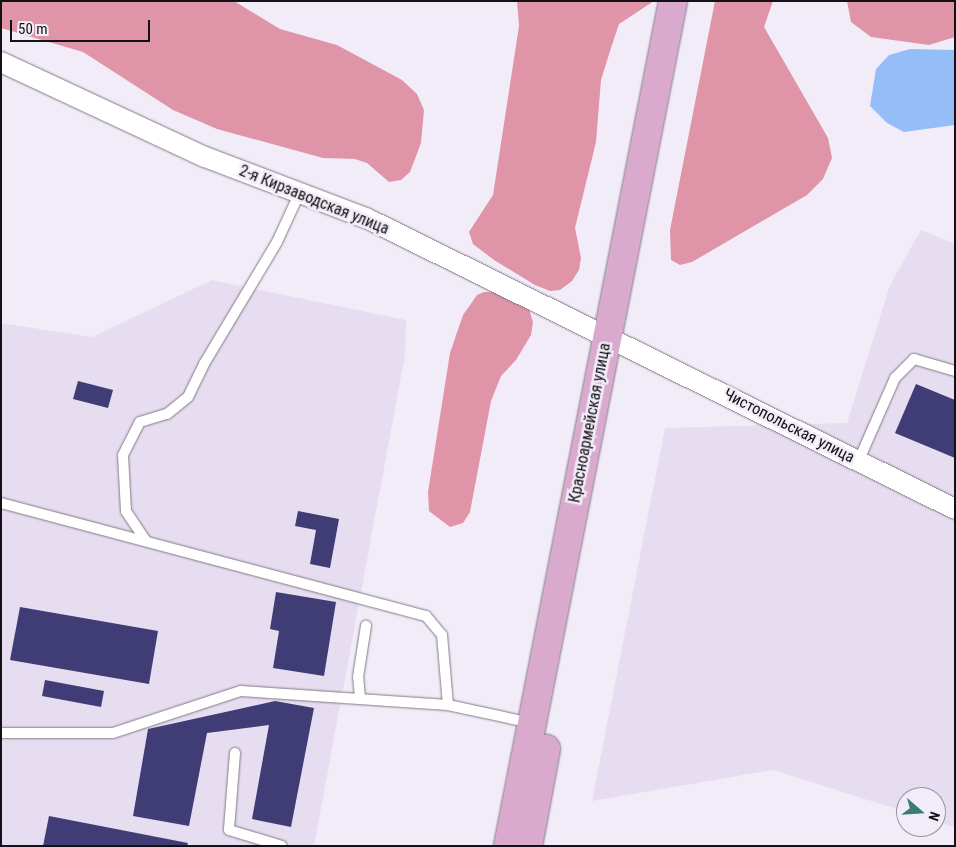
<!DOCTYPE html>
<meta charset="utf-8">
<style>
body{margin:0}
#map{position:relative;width:956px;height:847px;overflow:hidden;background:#f2ecf8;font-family:"Roboto Condensed",sans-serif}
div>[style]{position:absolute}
.built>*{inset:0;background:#e7ddf0}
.forest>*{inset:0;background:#e094a7}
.water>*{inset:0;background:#95bdf8}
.building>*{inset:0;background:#403d76}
.roads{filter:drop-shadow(0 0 1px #817b86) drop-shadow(0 0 1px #817b86)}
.lane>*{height:10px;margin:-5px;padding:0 5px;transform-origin:5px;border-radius:5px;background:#fff}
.street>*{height:20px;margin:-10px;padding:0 10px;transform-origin:10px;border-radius:10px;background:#fff}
.primary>*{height:28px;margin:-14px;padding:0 14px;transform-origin:14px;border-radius:14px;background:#daaace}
span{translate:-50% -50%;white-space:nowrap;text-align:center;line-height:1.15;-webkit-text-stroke:5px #f2ecf8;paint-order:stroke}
.street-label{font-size:16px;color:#131115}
.frame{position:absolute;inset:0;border:2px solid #131115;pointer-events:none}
.north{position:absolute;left:896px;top:787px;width:50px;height:50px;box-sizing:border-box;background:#f2ecf8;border:1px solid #99949d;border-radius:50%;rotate:109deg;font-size:14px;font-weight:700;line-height:20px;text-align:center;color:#131115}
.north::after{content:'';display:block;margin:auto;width:18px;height:22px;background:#3a7e70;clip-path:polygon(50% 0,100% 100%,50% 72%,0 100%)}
.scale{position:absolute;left:10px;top:20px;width:140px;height:22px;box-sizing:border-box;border:2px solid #131115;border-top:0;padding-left:6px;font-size:15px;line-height:18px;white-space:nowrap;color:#131115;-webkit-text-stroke:4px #f2ecf8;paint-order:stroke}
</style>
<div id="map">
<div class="built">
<i style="clip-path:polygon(921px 230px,955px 244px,955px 827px,936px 822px,936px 797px,906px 797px,906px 812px,773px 770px,592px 801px,665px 428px,847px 423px,890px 285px)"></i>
<i style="clip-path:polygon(212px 280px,406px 320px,405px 355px,314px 846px,1px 846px,1px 323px,92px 337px)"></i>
</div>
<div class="forest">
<i style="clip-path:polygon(1px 1px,234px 1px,280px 29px,337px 45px,402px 80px,417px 94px,424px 110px,421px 143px,410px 172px,401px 180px,389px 182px,367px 163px,355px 159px,323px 158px,217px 129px,173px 110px,83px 52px,1px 28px)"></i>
<i style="clip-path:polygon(517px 1px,654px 1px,619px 24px,611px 48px,601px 80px,596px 142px,575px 228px,581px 258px,579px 270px,572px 281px,560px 290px,550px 291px,535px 285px,494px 260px,473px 244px,469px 232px,493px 195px,519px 26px)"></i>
<i style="clip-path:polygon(715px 1px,773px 1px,764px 27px,828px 138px,832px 158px,823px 179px,807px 195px,692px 262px,680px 265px,671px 260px,670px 230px)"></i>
<i style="clip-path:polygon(847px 1px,955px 1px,955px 37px,929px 45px,871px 37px,851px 22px)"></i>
<i style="clip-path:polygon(484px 292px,493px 292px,529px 309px,533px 322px,531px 335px,516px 360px,501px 376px,491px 401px,470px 512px,463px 523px,450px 527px,429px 511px,428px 492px,450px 353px,463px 315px,477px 295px)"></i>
</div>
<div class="water">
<i style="clip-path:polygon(910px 49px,955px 50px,955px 125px,904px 132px,887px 123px,870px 106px,876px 69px,889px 55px)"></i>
</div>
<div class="building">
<i style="clip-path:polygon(78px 381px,113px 390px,108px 408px,73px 399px)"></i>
<i style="clip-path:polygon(916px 384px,955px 400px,955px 458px,895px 433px)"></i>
<i style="clip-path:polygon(298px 511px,339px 519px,330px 568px,310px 564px,316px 530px,295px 526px)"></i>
<i style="clip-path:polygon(276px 592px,336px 602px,324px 676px,273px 668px,279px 631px,270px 629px)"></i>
<i style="clip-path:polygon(20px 607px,158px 631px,149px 684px,10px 660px)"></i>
<i style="clip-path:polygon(45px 680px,104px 691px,101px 707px,42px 696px)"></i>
<i style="clip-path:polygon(275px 701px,314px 708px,291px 827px,252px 819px,269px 725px,207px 733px,189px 826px,133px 816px,148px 729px)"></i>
<i style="clip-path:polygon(49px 816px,188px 843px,187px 846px,43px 846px)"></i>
</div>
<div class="roads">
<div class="lane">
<i style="left:858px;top:462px;width:92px;rotate:-66.2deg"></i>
<i style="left:895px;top:378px;width:27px;rotate:-45deg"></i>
<i style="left:914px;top:359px;width:43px;rotate:16.3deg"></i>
<i style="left:1px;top:503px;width:440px;rotate:14.9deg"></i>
<i style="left:426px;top:616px;width:25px;rotate:50deg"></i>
<i style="left:442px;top:635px;width:70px;rotate:85.1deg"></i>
<i style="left:146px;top:541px;width:36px;rotate:-124deg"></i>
<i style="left:126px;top:511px;width:56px;rotate:-93.1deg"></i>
<i style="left:123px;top:455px;width:37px;rotate:-63deg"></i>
<i style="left:140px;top:422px;width:28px;rotate:-17deg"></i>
<i style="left:167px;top:414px;width:27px;rotate:-39deg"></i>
<i style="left:188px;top:397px;width:37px;rotate:-64deg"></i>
<i style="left:204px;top:364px;width:142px;rotate:-59.1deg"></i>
<i style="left:277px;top:242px;width:55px;rotate:-65.3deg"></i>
<i style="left:360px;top:698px;width:21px;rotate:-95deg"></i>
<i style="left:358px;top:677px;width:52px;rotate:-81.1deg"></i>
<i style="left:1px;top:733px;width:112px"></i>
<i style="left:113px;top:733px;width:135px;rotate:-18.2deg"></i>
<i style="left:241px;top:691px;width:207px;rotate:3.9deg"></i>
<i style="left:448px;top:705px;width:85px;rotate:12.2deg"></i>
<i style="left:235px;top:753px;width:77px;rotate:94.5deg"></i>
<i style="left:229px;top:830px;width:55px;rotate:16.8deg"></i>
</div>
<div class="street">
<i style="left:1px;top:62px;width:225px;rotate:25deg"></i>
<i style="left:205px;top:157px;width:172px;rotate:20.8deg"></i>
<i style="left:366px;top:218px;width:657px;rotate:26.29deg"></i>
</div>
<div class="primary">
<i style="left:508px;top:846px;width:861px;rotate:-78.95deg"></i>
<i style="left:528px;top:846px;width:99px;rotate:-79.5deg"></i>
</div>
</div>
<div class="street-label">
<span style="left:314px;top:200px;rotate:22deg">2-я Кирзаводская улица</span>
<span style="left:590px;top:423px;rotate:-79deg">Красноармейская улица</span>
<span style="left:789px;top:426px;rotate:27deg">Чистопольская улица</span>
</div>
<div class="frame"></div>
<div class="north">N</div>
<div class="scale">50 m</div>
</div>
